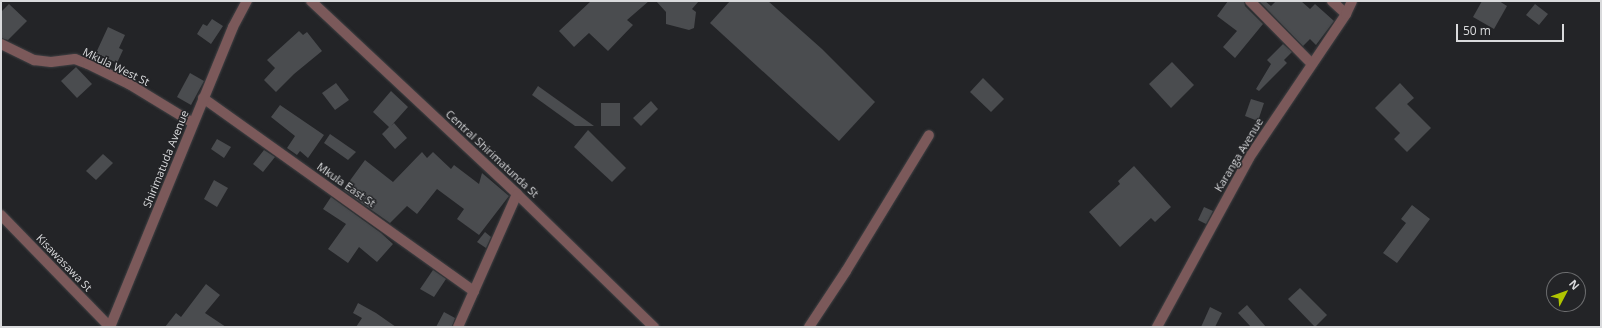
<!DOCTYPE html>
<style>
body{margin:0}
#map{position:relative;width:1602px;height:328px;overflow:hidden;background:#232427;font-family:"Open Sans",sans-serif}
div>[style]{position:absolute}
.building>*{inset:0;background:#4a4c4f}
.roads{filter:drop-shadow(0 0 1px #404144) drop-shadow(0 0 1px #404144)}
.street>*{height:10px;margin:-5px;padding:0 5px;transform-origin:5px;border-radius:5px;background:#7b595a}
span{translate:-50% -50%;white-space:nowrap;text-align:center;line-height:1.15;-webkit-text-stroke:3px #232427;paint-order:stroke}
.street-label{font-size:11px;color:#d9dadc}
.frame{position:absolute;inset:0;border:2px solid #d9dadc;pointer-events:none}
.north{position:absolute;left:1546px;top:272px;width:40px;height:40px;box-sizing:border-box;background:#232427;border:1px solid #6c6d6f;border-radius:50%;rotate:49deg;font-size:11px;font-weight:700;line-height:16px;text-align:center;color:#d9dadc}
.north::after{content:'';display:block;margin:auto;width:14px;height:18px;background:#b0c501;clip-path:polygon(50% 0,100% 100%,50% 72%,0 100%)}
.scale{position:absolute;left:1456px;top:24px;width:108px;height:18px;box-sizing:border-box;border:2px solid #d9dadc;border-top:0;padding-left:5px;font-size:12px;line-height:14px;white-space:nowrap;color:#d9dadc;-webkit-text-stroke:3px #232427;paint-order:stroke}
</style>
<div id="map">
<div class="building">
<i style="clip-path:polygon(591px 1px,649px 1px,627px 20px,633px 25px,608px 51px,589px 33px,574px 47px,559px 31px)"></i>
<i style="clip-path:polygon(656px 1px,699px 1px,692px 9px,696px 12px,694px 28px,689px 30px,666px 24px,666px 12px)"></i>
<i style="clip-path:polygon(730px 1px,768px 1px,822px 49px,875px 102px,839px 141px,710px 23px)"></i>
<i style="clip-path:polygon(1228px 1px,1244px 1px,1245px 6px,1263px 24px,1235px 58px,1223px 47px,1237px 31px,1217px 16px)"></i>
<i style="clip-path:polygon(1259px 1px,1265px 1px,1271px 6px,1276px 1px,1301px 1px,1310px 9px,1315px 4px,1334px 21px,1316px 45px,1310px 39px,1303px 46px)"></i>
<i style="clip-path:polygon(1482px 1px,1499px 1px,1507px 6px,1494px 29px,1473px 17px)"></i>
<i style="clip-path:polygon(9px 4px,27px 21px,8px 40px,1px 38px,1px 12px)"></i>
<i style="clip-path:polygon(1535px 4px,1548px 14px,1539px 25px,1526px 15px)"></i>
<i style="clip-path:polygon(212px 19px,223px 26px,211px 44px,197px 34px,203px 24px,207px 26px)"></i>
<i style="clip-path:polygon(108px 27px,125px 35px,119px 48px,123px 50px,117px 63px,96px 53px)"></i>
<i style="clip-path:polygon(299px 31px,303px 35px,307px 32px,322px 51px,294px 74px,276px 92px,264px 80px,275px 68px,267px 60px)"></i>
<i style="clip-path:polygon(1283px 44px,1292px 52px,1284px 60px,1287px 63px,1259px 91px,1256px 89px,1271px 64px,1267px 60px)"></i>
<i style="clip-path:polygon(1172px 62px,1194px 85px,1171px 108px,1149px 84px)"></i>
<i style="clip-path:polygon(76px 67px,92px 84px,77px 98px,61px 81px)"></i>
<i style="clip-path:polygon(190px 73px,204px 81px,191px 105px,177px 97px)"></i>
<i style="clip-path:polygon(983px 78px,1004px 99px,991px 112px,970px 92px)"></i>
<i style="clip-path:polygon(336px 83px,349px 100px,335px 110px,322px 93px)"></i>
<i style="clip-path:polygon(1400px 83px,1414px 98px,1407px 104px,1431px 128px,1407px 152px,1394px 139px,1400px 133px,1375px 108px)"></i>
<i style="clip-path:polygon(538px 86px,594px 126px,575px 126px,532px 95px)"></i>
<i style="clip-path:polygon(391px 91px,408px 107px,391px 126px,394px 123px,407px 138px,395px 149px,382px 134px,389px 127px,373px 112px)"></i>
<i style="clip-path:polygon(1251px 99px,1264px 103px,1258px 121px,1245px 116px)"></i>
<i style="clip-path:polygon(651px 101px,658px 109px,641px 126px,633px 118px)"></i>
<i style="clip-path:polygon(601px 103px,620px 103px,620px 126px,601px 126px)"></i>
<i style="clip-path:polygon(280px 105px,324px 135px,308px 158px,300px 151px,297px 155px,287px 148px,295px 136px,271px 117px)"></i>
<i style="clip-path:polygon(588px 130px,626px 168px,612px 182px,574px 147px)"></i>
<i style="clip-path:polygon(330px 134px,356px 152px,348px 160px,324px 143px)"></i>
<i style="clip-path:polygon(217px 139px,231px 147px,224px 158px,211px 149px)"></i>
<i style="clip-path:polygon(264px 150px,275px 157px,263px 172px,253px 164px)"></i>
<i style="clip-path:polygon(422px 152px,427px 158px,433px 152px,451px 169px,454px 165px,479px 184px,482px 173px,509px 196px,479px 235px,457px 219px,464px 209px,437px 189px,417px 214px,407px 206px,390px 223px,343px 190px,365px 160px,393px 182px)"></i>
<i style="clip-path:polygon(103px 154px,113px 163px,96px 180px,86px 171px)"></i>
<i style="clip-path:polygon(1134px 166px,1171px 207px,1155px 222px,1151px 218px,1120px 247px,1089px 212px,1120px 184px,1118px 181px)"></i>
<i style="clip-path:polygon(214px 180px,228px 188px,217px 207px,204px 199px)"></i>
<i style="clip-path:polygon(331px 197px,381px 233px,393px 244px,377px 262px,359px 247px,348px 263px,328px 249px,346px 224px,323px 209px)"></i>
<i style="clip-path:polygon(1412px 205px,1430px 219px,1397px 263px,1383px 253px,1406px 223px,1401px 219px)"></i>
<i style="clip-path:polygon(1204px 207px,1213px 211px,1206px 224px,1198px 220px)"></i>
<i style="clip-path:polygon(485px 232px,491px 237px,486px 248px,477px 242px)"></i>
<i style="clip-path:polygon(433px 270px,446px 279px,434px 297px,420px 289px)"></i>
<i style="clip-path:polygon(206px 284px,220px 295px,205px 313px,226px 327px,165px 327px,176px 313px,181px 317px)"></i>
<i style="clip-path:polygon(1300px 288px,1327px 315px,1315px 327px,1288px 299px)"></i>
<i style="clip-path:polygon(358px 303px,376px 313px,396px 327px,356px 327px,362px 318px,353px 313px)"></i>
<i style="clip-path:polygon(1247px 305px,1266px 327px,1251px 327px,1238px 313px)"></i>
<i style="clip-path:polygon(1210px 307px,1222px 313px,1215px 327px,1201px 327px)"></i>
<i style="clip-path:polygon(444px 312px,455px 318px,452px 326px,436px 327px)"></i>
</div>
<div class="roads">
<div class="street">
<i style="left:311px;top:1px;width:282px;rotate:43.1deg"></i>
<i style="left:517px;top:194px;width:191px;rotate:44.2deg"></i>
<i style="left:1250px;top:1px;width:88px;rotate:45.5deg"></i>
<i style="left:1332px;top:1px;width:19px;rotate:43deg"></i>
<i style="left:1px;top:44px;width:37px;rotate:26deg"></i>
<i style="left:34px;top:60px;width:17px;rotate:7deg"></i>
<i style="left:51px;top:62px;width:24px;rotate:-7deg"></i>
<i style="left:75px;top:59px;width:14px;rotate:21deg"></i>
<i style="left:88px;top:64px;width:46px;rotate:26deg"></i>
<i style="left:129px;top:84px;width:75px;rotate:31.4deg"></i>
<i style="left:203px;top:98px;width:333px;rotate:35.5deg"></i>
<i style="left:1px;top:215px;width:156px;rotate:45.8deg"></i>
<i style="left:110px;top:327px;width:324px;rotate:-67.7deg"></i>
<i style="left:233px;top:27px;width:30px;rotate:-62deg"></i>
<i style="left:458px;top:327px;width:145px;rotate:-66.1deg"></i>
<i style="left:809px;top:327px;width:67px;rotate:-56.5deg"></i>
<i style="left:846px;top:271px;width:159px;rotate:-58.6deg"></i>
<i style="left:1157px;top:327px;width:192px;rotate:-61.4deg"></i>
<i style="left:1249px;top:158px;width:174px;rotate:-56deg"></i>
<i style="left:1346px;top:14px;width:14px;rotate:-65deg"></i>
</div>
</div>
<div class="street-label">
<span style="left:116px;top:67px;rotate:26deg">Mkula West St</span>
<span style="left:492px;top:154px;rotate:43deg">Central Shirimatunda St</span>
<span style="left:1239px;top:155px;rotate:-59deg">Karanga Avenue</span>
<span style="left:166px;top:159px;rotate:-68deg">Shirimatuda Avenue</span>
<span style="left:346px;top:185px;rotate:35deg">Mkula East St</span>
<span style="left:64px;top:263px;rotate:46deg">Kisawasawa St</span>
</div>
<div class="frame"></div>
<div class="north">N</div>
<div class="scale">50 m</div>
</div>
